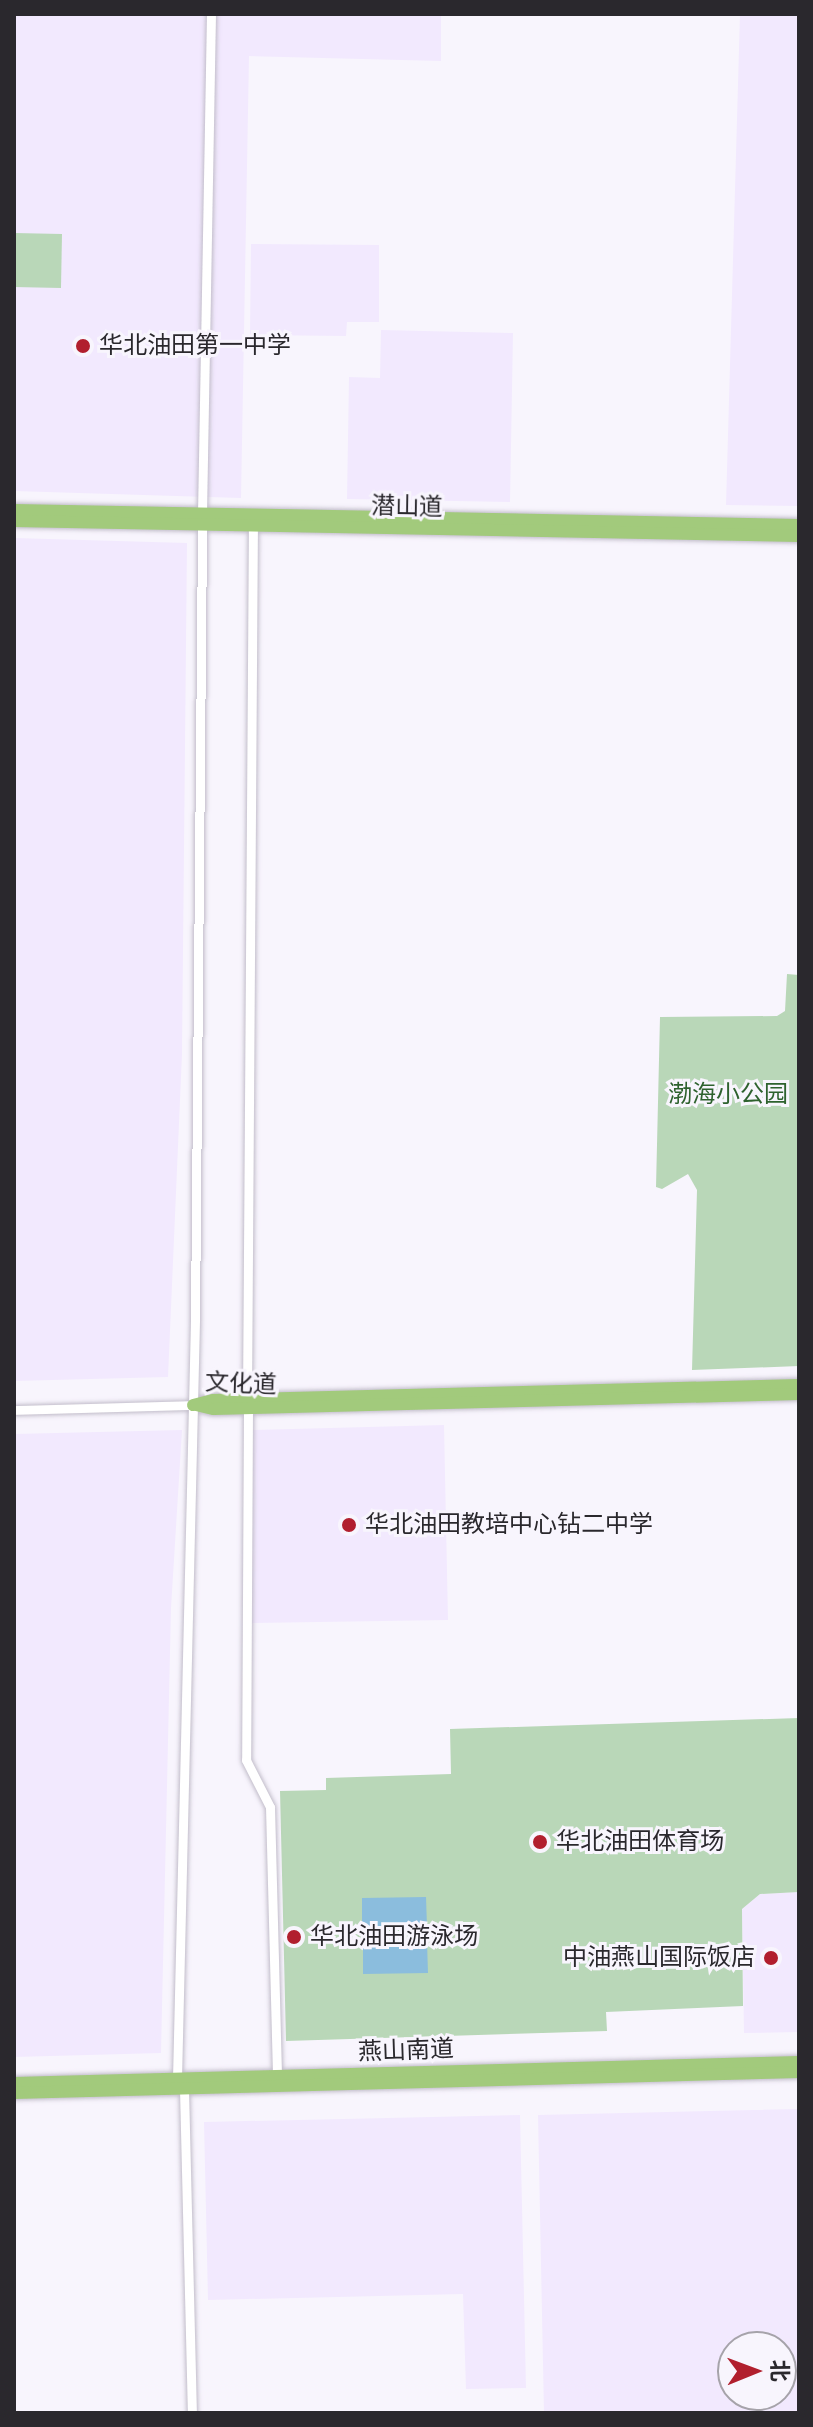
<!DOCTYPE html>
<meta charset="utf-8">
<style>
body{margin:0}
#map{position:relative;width:813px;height:2427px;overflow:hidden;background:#f8f5fd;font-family:"Fira Sans","Noto Sans SC",sans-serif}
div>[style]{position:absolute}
.built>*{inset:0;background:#f2e9fe}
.green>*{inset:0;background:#b9d7b8}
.water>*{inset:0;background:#8bbddd}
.roads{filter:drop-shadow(0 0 2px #c2bdca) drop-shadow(0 0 2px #c2bdca)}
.minor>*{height:9px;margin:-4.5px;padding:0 4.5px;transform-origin:4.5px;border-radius:4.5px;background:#fff}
.major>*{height:12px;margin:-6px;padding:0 6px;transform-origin:6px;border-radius:6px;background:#a2ca7c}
.dots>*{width:22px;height:22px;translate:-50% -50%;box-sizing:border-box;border:4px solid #f8f5fd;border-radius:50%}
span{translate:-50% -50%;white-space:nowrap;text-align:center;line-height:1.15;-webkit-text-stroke:6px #f8f5fd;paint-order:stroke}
.poi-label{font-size:24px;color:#2a282d}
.left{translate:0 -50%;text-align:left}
.right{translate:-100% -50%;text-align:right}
.street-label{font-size:24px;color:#2a282d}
.park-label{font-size:24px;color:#2e622e}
.frame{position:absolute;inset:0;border:16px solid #2a282d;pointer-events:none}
.north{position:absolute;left:717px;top:2331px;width:80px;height:80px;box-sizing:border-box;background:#f8f5fd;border:2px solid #a6a3aa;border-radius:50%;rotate:89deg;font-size:22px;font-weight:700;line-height:32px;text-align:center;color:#2a282d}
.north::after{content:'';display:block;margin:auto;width:28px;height:36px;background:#b11f2e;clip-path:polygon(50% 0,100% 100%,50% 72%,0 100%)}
</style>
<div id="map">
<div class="built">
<i style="clip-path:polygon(14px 14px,441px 14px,441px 61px,249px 56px,241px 498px,14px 491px)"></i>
<i style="clip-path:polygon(740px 14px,799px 14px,799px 506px,726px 505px)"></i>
<i style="clip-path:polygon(251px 244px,379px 245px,379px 322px,347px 322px,346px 336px,250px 335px)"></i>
<i style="clip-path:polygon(381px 330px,513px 333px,510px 502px,347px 499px,349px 377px,380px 378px)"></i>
<i style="clip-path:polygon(14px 538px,187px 543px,182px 1054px,168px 1377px,14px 1381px)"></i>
<i style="clip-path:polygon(444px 1425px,448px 1620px,251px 1623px,253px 1430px)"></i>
<i style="clip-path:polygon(182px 1430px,171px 1608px,161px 2053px,14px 2057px,14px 1434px)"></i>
<i style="clip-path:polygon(799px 1892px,799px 2032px,744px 2033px,742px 1909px,760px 1894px)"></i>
<i style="clip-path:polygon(evenodd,799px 2109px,799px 2413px,544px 2413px,538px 2115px,799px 2109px,733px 2347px,781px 2347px,781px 2395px,733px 2395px,733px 2347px)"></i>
<i style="clip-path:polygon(520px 2115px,526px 2388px,466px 2389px,463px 2294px,208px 2300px,204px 2122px)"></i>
</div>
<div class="green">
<i style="clip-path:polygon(14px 233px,62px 234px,61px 288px,14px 287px)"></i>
<i style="clip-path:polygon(787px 974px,799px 975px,799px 1366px,692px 1370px,697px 1190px,688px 1174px,662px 1189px,656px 1187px,660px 1017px,777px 1016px,785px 1011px)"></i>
<i style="clip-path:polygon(799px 1718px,799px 1892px,760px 1894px,742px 1909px,743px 2006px,606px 2012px,607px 2031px,286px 2041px,280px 1791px,326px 1790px,326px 1778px,451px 1774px,450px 1729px)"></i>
</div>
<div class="water">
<i style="clip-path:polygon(426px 1897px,427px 1927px,362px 1928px,362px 1898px)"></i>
<i style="clip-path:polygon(427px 1942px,428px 1973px,363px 1974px,363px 1943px)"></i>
</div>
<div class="roads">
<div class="minor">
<i style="left:202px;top:514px;width:500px;rotate:-88.97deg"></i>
<i style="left:247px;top:1399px;width:873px;rotate:-89.61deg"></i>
<i style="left:248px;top:1408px;width:352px;rotate:90.3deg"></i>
<i style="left:246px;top:1760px;width:53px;rotate:62.9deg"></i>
<i style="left:270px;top:1807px;width:269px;rotate:88.5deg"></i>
<i style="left:14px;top:1410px;width:179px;rotate:-1.6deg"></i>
<i style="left:177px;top:2079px;width:760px;rotate:-88.64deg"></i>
<i style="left:195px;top:1319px;width:794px;rotate:-89.49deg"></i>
<i style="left:184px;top:2089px;width:324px;rotate:88.6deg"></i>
</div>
<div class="major">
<i style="left:14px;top:510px;width:785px;rotate:1.09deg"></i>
<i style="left:14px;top:521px;width:785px;rotate:1.09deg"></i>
<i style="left:193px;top:1405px;width:21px;rotate:-14deg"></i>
<i style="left:213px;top:1400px;width:586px;rotate:-1.47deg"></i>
<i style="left:196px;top:1405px;width:18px;rotate:13deg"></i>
<i style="left:214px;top:1409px;width:585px;rotate:-1.47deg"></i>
<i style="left:14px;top:2083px;width:785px;rotate:-1.53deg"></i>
<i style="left:14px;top:2093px;width:785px;rotate:-1.53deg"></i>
</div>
</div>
<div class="dots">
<i style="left:83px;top:346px;background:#b11f2e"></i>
<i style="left:349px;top:1525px;background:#b11f2e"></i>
<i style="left:540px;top:1842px;background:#b11f2e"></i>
<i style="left:294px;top:1937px;background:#b11f2e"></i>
<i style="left:771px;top:1958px;background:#b11f2e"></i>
</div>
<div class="poi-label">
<span class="left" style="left:99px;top:346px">华北油田第一中学</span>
<span class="left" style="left:365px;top:1525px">华北油田教培中心钻二中学</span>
<span class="left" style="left:556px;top:1842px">华北油田体育场</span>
<span class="left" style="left:310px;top:1937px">华北油田游泳场</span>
<span class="right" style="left:755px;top:1958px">中油燕山国际饭店</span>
</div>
<div class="street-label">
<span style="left:407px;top:507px;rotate:1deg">潜山道</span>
<span style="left:241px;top:1384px;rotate:2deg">文化道</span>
<span style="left:406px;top:2051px;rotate:-2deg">燕山南道</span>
</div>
<div class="park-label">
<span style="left:728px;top:1095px">渤海小公园</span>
</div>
<div class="frame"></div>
<div class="north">北</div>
</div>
